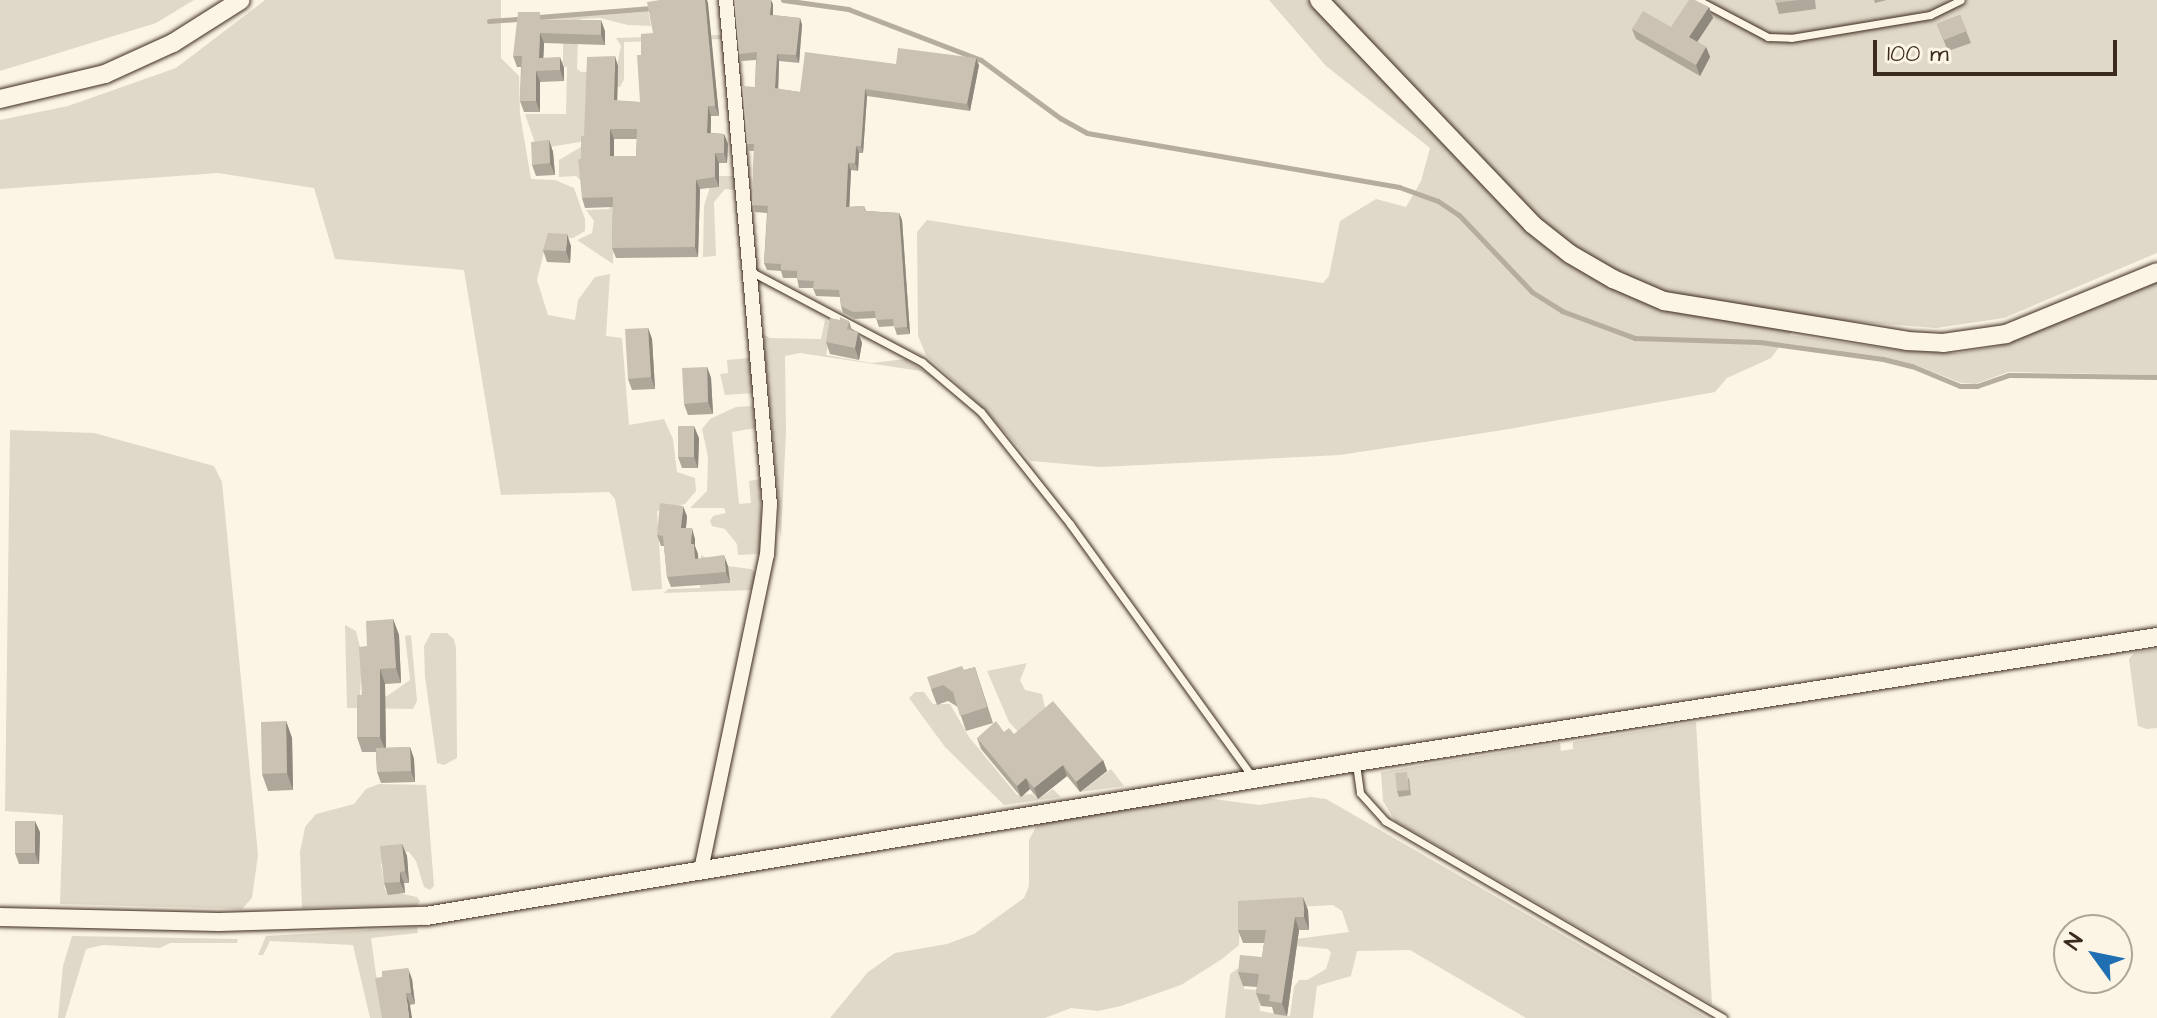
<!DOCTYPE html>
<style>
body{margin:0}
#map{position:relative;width:2157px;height:1018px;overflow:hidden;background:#fcf5e5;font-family:"Architects Daughter",sans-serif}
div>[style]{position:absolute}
.green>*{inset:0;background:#e0d8c8}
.stream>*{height:5px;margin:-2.5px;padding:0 2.5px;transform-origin:2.5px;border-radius:2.5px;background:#b7ad9e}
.roads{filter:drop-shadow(0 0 2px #3b2a1e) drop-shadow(0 0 2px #3b2a1e)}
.lane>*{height:7px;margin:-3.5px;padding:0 3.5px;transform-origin:3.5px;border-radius:3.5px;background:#fcf5e5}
.street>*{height:14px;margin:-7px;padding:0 7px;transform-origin:7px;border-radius:7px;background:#fcf5e5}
.secondary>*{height:18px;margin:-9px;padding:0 9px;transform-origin:9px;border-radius:9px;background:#fcf5e5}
.wall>*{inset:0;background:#afa79a}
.shaded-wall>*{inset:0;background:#8f887d}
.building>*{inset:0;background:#ccc2b3}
span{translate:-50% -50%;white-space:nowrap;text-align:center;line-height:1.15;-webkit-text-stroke:7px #fcf5e5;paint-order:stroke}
.north{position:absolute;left:2053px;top:914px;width:80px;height:80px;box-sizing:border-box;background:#fcf5e5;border:2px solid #afa495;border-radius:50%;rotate:303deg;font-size:22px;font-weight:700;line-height:32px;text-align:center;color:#3b2a1e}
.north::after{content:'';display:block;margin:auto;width:28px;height:36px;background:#1f6fb2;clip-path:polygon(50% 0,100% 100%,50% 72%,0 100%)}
.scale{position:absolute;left:1873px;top:40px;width:244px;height:36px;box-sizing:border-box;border:4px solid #3b2a1e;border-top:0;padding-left:10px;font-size:24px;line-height:28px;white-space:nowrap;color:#3b2a1e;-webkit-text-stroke:6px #fcf5e5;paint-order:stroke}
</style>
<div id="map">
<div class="green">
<i style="clip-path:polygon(0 0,194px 0,156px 23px,0 71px)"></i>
<i style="clip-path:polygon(265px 0,501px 0,501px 58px,519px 76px,520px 114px,531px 179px,555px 180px,574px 188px,585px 219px,585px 231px,573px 238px,547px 240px,537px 280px,548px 315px,575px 320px,578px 300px,595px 277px,610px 274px,606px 336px,622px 338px,629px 425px,664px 419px,673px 439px,677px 472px,695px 478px,696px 491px,685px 504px,657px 511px,662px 589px,632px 591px,615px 499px,609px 492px,501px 495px,464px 270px,335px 259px,314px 188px,218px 173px,0 189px,0 120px,68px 106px,176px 68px)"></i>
<i style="clip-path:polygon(1269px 0,2157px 0,2157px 253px,2004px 318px,1936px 328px,1807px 318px,1789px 335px,1905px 351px,1958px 353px,1999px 346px,2157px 281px,2157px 375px,2008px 372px,1976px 384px,1961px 383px,1913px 364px,1782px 343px,1771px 358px,1727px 378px,1715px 392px,1503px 430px,1340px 455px,1100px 467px,1031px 461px,985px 410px,926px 355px,918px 336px,917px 232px,927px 220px,1323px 283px,1329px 276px,1340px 221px,1376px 199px,1406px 207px,1421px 181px,1430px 148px,1326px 66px)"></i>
<i style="clip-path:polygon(648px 10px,651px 26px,628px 25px,600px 18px,582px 19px,567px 25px,578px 37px,577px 69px,581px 72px,616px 70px,621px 46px,616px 38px,721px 35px,722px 39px,624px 42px,624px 79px,620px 87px,591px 86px,585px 136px,580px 142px,537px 149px,525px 114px,566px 114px,567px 67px,546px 67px,546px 62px,563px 61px,563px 41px,522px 21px)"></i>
<i style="clip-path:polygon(581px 147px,581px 181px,576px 176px,559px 177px,559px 160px)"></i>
<i style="clip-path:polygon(719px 176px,734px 176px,735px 190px,725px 189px,714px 202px,716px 256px,703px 257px,704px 206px,710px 187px)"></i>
<i style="clip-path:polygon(611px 204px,614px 205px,613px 264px,577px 240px,592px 233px,594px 221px,586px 210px,609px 209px)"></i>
<i style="clip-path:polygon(825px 320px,832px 325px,826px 355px,871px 363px,906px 359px,943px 384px,921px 371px,800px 353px,785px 356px,786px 432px,781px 538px,779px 526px,778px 535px,779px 504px,763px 334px,770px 338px,821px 339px)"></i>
<i style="clip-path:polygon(749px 358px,754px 393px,725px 395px,720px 374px,728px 373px,727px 360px)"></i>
<i style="clip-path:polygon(753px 406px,755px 428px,732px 432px,739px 504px,751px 503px,749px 481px,760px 479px,762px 549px,759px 554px,738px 555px,737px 544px,725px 529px,712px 526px,710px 521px,713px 516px,726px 513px,724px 508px,690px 508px,707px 491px,708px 457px,702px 429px,710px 419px,736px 407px)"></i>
<i style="clip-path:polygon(10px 430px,94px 433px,214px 466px,222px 482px,258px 855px,252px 898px,242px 909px,60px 904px,63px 815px,5px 811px)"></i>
<i style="clip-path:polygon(701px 555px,715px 563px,718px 584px,730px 583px,728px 566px,751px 569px,756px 573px,754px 590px,664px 593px,668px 589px,700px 588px)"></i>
<i style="clip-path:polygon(345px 625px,356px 631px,362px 655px,360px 695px,387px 696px,410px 680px,405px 636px,411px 635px,417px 701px,413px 709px,347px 708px)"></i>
<i style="clip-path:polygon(431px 633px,447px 633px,454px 639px,456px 648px,457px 758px,444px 765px,437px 763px,425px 677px,424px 646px)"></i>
<i style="clip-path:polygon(2157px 649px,2157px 728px,2147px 729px,2138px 726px,2129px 659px,2134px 653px)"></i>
<i style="clip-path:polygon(1027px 663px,1020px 680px,1025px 690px,1042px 694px,1046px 713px,1020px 734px,1009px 722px,987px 671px)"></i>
<i style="clip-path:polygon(915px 692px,924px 692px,933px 704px,950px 704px,969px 737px,1017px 795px,1032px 794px,1038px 799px,1053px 789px,1061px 797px,1004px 805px,945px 747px,909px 698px)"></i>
<i style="clip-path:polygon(1696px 722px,1712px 1004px,1395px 821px,1383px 801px,1381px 772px,1560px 743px,1561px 751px,1573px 749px,1573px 742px)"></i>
<i style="clip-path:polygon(1111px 769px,1124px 786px,1080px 792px)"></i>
<i style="clip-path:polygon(379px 784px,426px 785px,434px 886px,430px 890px,424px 887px,416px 861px,409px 852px,399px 851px,386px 855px,381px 864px,385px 890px,417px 897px,420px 901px,416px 906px,302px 908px,300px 852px,305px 827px,316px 814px,354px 804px,366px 789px)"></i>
<i style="clip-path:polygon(1198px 797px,1259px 805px,1311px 797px,1326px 799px,1707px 1018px,1526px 1018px,1410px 950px,1357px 951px,1351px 976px,1317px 986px,1313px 1018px,1225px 1018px,1230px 974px,1237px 969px,1243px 969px,1244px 989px,1259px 990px,1260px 1011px,1290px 1016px,1294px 987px,1299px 980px,1307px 980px,1326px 969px,1331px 953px,1328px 949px,1296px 946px,1296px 939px,1349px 932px,1342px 911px,1333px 905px,1263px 909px,1240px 920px,1239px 945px,1222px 959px,1181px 985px,1121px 1006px,1098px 1011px,1071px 1008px,1045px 1018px,830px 1018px,868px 972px,895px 953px,947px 944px,974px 934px,1024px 898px,1029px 886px,1029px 840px,1036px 827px,1049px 820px)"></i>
<i style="clip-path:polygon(417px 927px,418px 933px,371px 938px,382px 1018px,370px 1018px,353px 945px,270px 941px,263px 955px,258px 955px,266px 936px)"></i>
<i style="clip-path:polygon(72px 936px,238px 939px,237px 943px,170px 943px,160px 948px,103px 945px,86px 949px,65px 1018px,58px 1018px,63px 966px)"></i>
</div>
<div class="stream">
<i style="left:783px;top:0;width:66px;rotate:7.9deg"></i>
<i style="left:848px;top:9px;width:142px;rotate:21deg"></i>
<i style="left:981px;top:60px;width:98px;rotate:36.3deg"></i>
<i style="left:1060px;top:118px;width:31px;rotate:29deg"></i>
<i style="left:1087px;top:133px;width:317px;rotate:9.8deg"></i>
<i style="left:1399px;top:187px;width:41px;rotate:19.7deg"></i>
<i style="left:1438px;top:201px;width:25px;rotate:34deg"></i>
<i style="left:1459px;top:215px;width:106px;rotate:46.5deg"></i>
<i style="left:1532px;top:292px;width:36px;rotate:32deg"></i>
<i style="left:1562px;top:311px;width:78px;rotate:20.3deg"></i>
<i style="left:1635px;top:338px;width:125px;rotate:1.8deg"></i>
<i style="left:1760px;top:342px;width:124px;rotate:7.9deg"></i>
<i style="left:1883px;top:359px;width:30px;rotate:14deg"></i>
<i style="left:1912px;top:366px;width:52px;rotate:22.6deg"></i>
<i style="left:1960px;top:386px;width:17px"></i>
<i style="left:1977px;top:386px;width:34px;rotate:-19deg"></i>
<i style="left:2009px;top:375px;width:148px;rotate:0.8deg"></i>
<i style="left:538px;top:17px;width:114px;rotate:-4.5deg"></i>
<i style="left:489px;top:21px;width:31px;rotate:-4deg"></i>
</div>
<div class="roads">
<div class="lane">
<i style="left:1698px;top:0;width:79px;rotate:27.9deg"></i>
<i style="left:1768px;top:37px;width:23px;rotate:2deg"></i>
<i style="left:1791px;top:38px;width:141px;rotate:-9.4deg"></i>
<i style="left:1930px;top:15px;width:34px;rotate:-26deg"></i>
<i style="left:750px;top:271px;width:195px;rotate:27.9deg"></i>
<i style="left:922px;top:362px;width:77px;rotate:40.3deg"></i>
<i style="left:981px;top:412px;width:143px;rotate:51.5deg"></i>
<i style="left:1070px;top:524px;width:311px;rotate:54.2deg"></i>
<i style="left:1356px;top:764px;width:29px;rotate:82deg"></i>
<i style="left:1360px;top:793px;width:38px;rotate:48deg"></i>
<i style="left:1385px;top:821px;width:391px;rotate:30.2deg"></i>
</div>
<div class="street">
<i style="left:701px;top:870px;width:322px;rotate:-78.2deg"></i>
<i style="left:767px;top:555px;width:50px;rotate:-86.6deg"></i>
<i style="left:770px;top:505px;width:507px;rotate:-94.98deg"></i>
</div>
<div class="secondary">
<i style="left:1319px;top:0;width:309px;rotate:46.4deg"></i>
<i style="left:1532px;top:224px;width:48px;rotate:38.3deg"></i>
<i style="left:1570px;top:254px;width:50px;rotate:30.2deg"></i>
<i style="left:1613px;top:279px;width:56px;rotate:23.3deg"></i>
<i style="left:1664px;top:301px;width:246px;rotate:9.3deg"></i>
<i style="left:1907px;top:341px;width:36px;rotate:3deg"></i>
<i style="left:1943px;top:343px;width:64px;rotate:-8.1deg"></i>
<i style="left:2006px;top:334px;width:163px;rotate:-22.3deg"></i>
<i style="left:0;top:99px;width:108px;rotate:-13.4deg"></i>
<i style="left:105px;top:74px;width:75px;rotate:-24.5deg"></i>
<i style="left:173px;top:43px;width:80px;rotate:-32.3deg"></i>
<i style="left:0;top:917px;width:219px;rotate:1.3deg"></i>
<i style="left:219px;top:922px;width:207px;rotate:-1.7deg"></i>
<i style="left:426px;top:916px;width:943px;rotate:-9.4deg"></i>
<i style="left:1356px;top:762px;width:811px;rotate:-8.87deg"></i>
</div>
</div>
<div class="wall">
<i style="clip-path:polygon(evenodd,660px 0,707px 0,719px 116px,711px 116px,711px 133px,724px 134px,728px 144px,727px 163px,719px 163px,719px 187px,700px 189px,698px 257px,616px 258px,612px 248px,613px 207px,585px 208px,582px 198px,581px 159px,584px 136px,618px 66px,617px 101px,640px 102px,641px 55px,653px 33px,660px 0,614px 139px,637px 139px,636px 156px,614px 156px,614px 139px)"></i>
<i style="clip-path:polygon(1775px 0,1815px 0,1816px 9px,1779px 14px)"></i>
<i style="clip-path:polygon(1874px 0,1887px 0,1875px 3px)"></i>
<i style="clip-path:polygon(773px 4px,773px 15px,800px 18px,802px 25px,799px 63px,779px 61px,778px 89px,800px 92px,896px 64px,979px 65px,970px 111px,867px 96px,863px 153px,859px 153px,858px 171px,851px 170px,849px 207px,864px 206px,866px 211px,899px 213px,902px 220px,910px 334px,897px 335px,894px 326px,879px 327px,876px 318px,855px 319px,843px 313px,841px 306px,840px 297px,816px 296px,813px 288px,799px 288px,797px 278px,783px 278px,781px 271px,767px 270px,764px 263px,767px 213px,755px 212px,752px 205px,754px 151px,749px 151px,747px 144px,755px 87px,756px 60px,741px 61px,739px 54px)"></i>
<i style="clip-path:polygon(1709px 7px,1713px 18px,1697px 42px,1706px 47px,1710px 57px,1700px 76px,1636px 39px,1632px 29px,1671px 27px)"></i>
<i style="clip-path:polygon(1960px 15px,1971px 43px,1948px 51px,1937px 24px)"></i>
<i style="clip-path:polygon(543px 20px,605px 31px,605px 45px,544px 43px,543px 58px,564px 68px,564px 81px,540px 82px,540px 112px,524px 112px,520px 101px,521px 67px,517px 67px,513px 56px)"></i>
<i style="clip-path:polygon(549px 140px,553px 152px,555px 175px,536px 176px,532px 165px)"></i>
<i style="clip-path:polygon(571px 246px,570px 263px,547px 262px,543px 250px)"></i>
<i style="clip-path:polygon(849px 321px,852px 330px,858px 332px,862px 343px,859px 360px,830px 354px,826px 342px)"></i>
<i style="clip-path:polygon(648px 328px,652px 339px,655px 389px,632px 390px,628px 379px)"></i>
<i style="clip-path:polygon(707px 367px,711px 378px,713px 414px,688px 415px,684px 404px)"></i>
<i style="clip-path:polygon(699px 438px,698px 468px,682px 468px,678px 457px)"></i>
<i style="clip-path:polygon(687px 516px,686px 528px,695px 539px,695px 546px,698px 559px,728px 566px,730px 583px,671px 587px,667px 577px,664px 546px,661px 546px,657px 535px)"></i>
<i style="clip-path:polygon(393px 619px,399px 635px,401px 683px,385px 684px,386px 748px,410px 747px,414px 759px,415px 782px,381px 783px,377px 772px,376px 752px,362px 752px,357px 737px,367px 646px)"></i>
<i style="clip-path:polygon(975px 667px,993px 723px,966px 731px,958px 707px,948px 701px,937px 705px,931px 689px,964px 670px)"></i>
<i style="clip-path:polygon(286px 721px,292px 738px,293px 790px,268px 791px,262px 774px)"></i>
<i style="clip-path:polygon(1004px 732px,1103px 760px,1107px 771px,1080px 792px,1067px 776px,1038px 799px,1030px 789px,1021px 797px,981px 749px,977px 738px)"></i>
<i style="clip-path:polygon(1409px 778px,1411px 795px,1399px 797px,1397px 791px)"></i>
<i style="clip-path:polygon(40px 832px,39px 864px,19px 864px,15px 853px)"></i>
<i style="clip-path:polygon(402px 844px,407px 856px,409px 883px,404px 883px,405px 893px,388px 895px,384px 883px)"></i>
<i style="clip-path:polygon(1308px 910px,1309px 930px,1299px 930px,1287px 1016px,1274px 1014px,1272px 1007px,1261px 1006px,1256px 993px,1257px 987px,1243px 986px,1238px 972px,1262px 957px,1264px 943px,1243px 943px,1238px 930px)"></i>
<i style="clip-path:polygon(382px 977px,412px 979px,415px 1004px,410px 1005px)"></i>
</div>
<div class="shaded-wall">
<i style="clip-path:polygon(705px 0,707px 0,708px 3px,719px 116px,715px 106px)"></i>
<i style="clip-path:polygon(771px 0,773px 4px,773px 22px,770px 15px)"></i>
<i style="clip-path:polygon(1709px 7px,1713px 18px,1693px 48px,1689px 37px)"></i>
<i style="clip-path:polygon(800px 18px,802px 25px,799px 63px,796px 55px)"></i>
<i style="clip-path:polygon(601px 20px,605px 31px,605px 45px,601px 35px)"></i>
<i style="clip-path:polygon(540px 33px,544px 43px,543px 69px,539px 58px)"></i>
<i style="clip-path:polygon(1706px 47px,1710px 57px,1700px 76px,1696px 65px)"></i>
<i style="clip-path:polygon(777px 54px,779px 61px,778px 95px,775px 88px)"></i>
<i style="clip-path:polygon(615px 56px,618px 66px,617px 110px,614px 100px)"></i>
<i style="clip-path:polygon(560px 57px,564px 68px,564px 81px,560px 70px)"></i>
<i style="clip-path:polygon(976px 58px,979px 65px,970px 111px,967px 104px)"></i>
<i style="clip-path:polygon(536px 71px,540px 82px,540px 112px,536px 101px)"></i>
<i style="clip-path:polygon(865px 89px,867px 96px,863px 153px,861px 146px)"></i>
<i style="clip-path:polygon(708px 106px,711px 116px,710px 143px,707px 133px)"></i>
<i style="clip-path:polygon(610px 129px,614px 139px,614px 166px,610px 156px)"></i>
<i style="clip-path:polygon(724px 134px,728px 144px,727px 163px,724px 153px)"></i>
<i style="clip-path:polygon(549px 140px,553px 152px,555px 175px,550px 163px)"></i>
<i style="clip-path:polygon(856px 146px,859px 153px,858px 171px,855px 163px)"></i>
<i style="clip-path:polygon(715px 153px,719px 163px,719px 187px,715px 177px)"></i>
<i style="clip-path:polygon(848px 163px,851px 170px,849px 215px,846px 207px)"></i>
<i style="clip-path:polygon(696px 180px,700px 189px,698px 257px,695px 247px)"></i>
<i style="clip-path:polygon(899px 213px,902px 220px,910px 334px,907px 327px)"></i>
<i style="clip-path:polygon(567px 234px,571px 246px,570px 263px,566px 251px)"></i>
<i style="clip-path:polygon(648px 328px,652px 339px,655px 389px,651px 377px)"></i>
<i style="clip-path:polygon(858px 332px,862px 343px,859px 360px,855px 348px)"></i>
<i style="clip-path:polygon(707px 367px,711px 378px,713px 414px,708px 402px)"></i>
<i style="clip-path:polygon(694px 426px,699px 438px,698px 468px,694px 457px)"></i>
<i style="clip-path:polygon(683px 506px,687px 516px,685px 538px,681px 528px)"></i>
<i style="clip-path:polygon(692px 528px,695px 539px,695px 546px,698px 554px,699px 570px,691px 544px)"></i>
<i style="clip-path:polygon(724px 555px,728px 566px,730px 583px,726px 572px)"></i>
<i style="clip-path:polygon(393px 619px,399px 635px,401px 683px,396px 668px)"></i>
<i style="clip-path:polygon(380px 669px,385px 684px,386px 752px,380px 737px)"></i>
<i style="clip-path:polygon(286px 721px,292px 738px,293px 790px,287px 773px)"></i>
<i style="clip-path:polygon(410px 747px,414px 759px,415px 782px,411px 771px)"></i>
<i style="clip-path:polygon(1103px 760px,1107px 771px,1080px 792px,1076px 782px)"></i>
<i style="clip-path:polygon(1063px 765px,1067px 776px,1038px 799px,1034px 788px)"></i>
<i style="clip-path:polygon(1026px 778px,1030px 789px,1021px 797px,1017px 786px)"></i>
<i style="clip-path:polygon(35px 821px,40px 832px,39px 864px,35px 853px)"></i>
<i style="clip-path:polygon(402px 844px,407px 856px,409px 883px,405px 871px)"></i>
<i style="clip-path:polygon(400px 872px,404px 883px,405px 893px,400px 882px)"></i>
<i style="clip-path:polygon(1303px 897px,1308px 910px,1309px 930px,1304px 917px)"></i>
<i style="clip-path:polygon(1295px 917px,1299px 930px,1287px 1016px,1282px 1003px)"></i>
<i style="clip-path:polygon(408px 968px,412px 979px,415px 1004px,411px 993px)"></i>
<i style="clip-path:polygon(406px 993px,410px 1005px,412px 1018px,409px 1018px)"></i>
</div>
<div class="building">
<i style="clip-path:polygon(evenodd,660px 0,705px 0,715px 106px,708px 106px,707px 133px,724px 134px,724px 153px,715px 153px,715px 177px,696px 180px,695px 247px,612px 248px,613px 197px,582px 198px,578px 159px,581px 159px,581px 136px,584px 136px,587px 57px,615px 56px,614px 100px,640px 102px,637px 55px,641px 55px,641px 34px,653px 33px,647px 2px,660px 0,610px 129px,637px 129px,636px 156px,610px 156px,610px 129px)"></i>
<i style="clip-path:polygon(734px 0,771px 0,770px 15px,800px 18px,796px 55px,777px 54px,775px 88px,800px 92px,805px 52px,896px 64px,898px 48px,976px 58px,967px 104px,865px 89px,861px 146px,856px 146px,855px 163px,848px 163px,846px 207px,864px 206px,865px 211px,899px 213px,907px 327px,894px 328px,893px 319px,876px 320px,875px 311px,853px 312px,841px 306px,839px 290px,813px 289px,814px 281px,797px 280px,797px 271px,781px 270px,781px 264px,764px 263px,768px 206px,752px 205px,754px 144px,747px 144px,742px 86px,755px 87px,757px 52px,739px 54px)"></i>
<i style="clip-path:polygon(1689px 0,1695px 0,1709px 7px,1689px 37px,1706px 47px,1696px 65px,1632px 29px,1643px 11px,1671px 27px)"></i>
<i style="clip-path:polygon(1775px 0,1799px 0,1775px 3px)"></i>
<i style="clip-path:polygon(518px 12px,540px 12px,540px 20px,601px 20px,601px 35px,540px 33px,539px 58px,560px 57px,560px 70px,536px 71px,536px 101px,520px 101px,522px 56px,513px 56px)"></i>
<i style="clip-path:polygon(1960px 15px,1967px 31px,1944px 40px,1937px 24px)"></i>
<i style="clip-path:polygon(549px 140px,550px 163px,532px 165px,531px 142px)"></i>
<i style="clip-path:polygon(548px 233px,567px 234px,566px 251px,543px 250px)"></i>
<i style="clip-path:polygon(840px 317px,849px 321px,847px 329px,858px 332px,855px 348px,826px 342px,830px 318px,840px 320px)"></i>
<i style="clip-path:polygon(648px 328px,651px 377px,628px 379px,625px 329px)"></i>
<i style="clip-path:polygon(707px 367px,708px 402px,684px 404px,682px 368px)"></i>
<i style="clip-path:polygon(678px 426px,694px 426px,694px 457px,678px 457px)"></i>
<i style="clip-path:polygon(660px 503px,683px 506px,681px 528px,692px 528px,691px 544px,694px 544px,695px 559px,724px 555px,726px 572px,667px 577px,663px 536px,657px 535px)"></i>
<i style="clip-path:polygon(393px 619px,396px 668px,380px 669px,380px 737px,357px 737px,357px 695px,362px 695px,359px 647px,367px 646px,366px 621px)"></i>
<i style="clip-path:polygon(962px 666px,964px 670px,975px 667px,987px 707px,960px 716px,953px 692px,943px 685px,931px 689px,927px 677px)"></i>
<i style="clip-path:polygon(1053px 701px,1103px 760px,1076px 782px,1063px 765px,1034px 788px,1026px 778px,1017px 786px,977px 738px,996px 721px,1004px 732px,1009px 728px,1014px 734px)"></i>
<i style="clip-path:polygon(286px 721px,287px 773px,262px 774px,261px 722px)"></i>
<i style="clip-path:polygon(410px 747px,411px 771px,377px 772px,376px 748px)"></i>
<i style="clip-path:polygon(1407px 772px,1409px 790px,1397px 791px,1395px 773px)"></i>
<i style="clip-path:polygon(15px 821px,35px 821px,35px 853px,15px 853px)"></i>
<i style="clip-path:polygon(402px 844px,405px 871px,400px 872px,400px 882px,384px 883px,380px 846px)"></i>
<i style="clip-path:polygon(1303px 897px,1304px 917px,1295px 917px,1282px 1003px,1269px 1001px,1270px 995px,1256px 993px,1259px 974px,1238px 972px,1240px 955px,1262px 957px,1266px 930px,1238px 930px,1238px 901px)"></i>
<i style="clip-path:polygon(408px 968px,411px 993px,406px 993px,409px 1018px,382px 1018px,375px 978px,382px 977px,382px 971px)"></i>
</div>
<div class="north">N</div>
<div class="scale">100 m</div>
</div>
